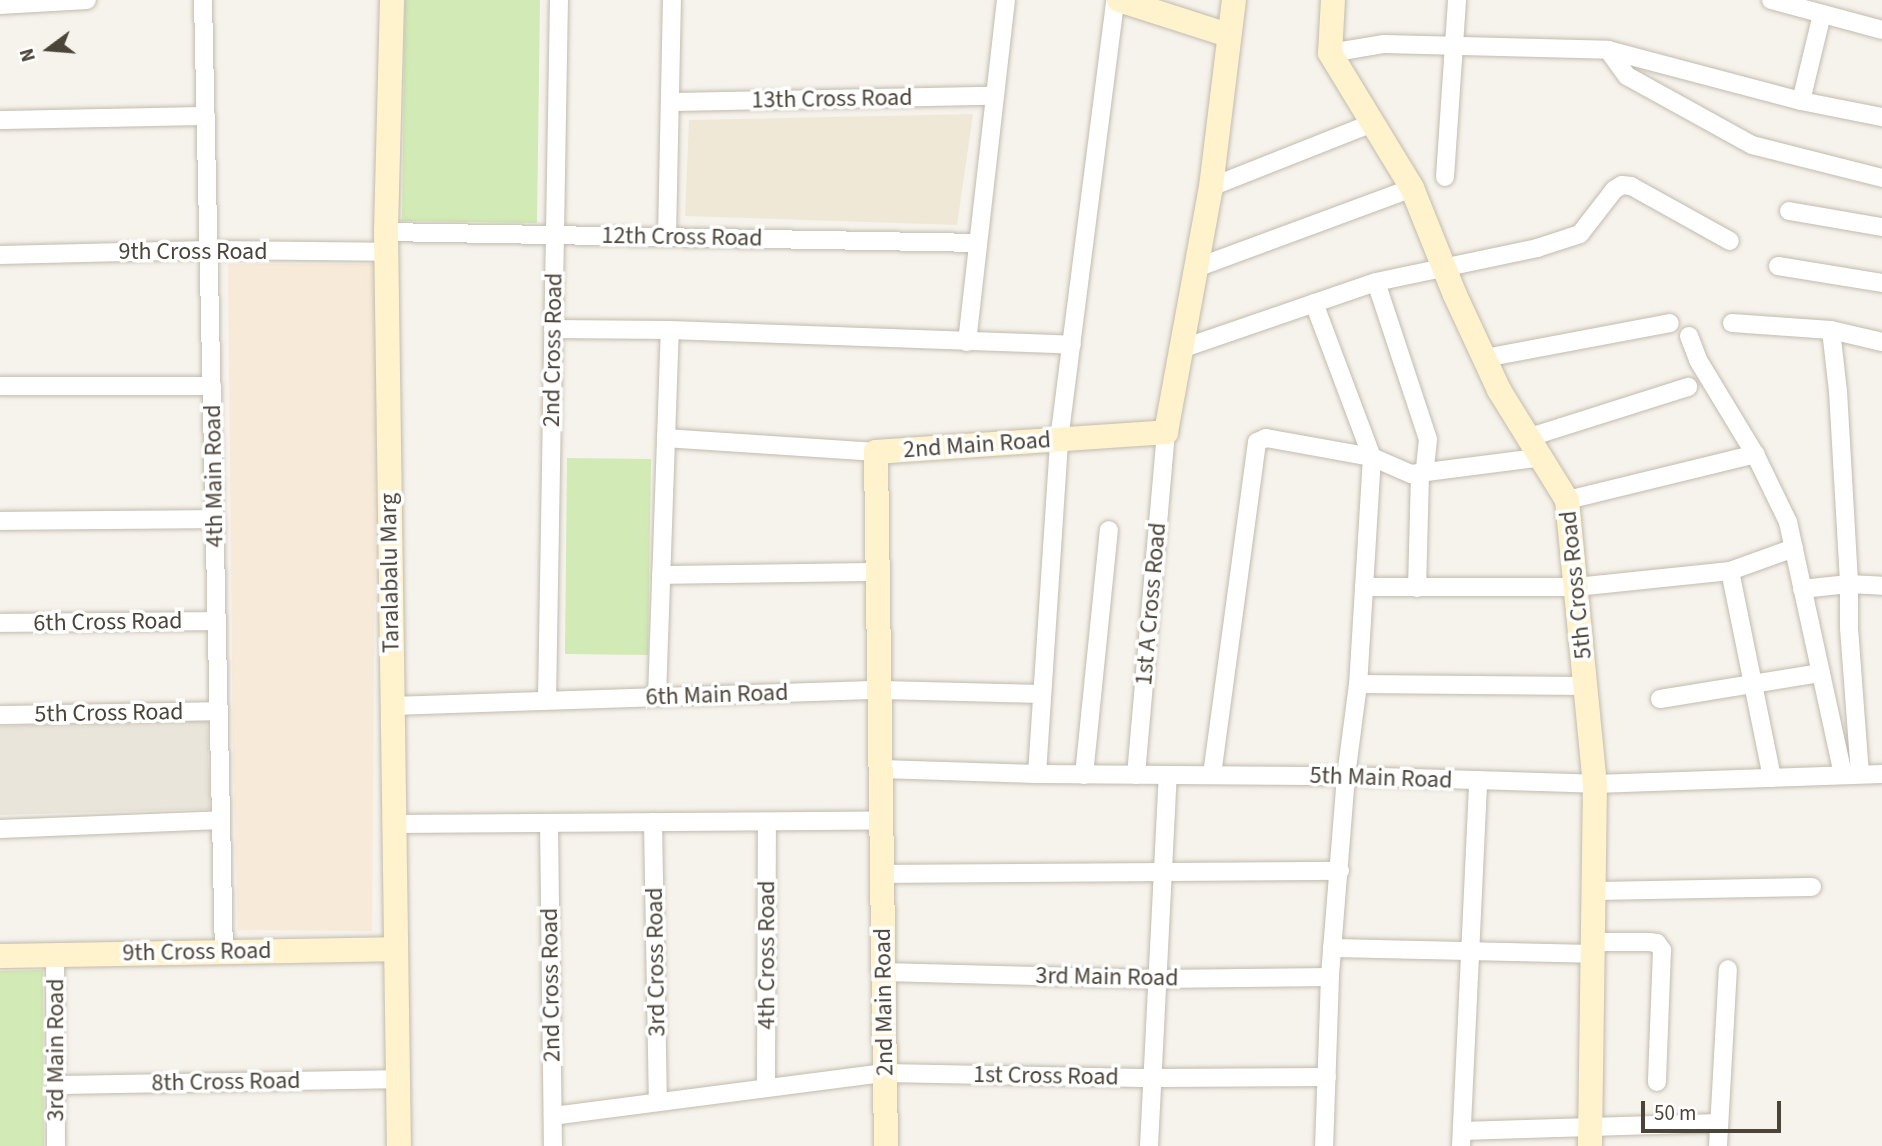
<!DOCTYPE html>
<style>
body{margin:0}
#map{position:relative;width:1882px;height:1146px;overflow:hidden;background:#f6f3ec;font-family:"Source Sans 3",sans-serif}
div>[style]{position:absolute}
.residential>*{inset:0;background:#eae5da}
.commercial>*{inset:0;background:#f7ead8}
.education>*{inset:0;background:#efe8d6}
.green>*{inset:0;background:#d2eab5}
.roads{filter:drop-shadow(0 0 2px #c2bbae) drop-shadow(0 0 2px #c2bbae)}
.street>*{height:18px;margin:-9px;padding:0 9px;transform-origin:9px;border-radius:9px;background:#fff}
.secondary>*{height:24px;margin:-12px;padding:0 12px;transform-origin:12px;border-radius:12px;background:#fff3cd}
span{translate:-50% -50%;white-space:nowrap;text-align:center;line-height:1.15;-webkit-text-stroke:7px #fff;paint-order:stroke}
.street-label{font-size:24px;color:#4b4439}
.north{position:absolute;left:14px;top:14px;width:70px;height:70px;-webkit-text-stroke:5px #fff;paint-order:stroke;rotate:254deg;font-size:19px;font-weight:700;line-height:28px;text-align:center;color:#4b4439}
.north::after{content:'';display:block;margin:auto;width:24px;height:32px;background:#4b4439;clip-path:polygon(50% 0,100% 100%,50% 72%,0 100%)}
.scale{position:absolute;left:1641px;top:1101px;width:140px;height:32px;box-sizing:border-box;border:4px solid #4b4439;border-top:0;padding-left:9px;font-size:21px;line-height:24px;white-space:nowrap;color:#4b4439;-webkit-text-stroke:5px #fff;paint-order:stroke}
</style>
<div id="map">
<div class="residential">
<i style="clip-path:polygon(207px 720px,210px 809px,0 815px,0 726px)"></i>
</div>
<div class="commercial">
<i style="clip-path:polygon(228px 264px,377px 264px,372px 931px,238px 930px,233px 754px)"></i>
</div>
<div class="education">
<i style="clip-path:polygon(973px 114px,957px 225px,685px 216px,689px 120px)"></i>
</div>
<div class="green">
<i style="clip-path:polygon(405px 0,540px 0,537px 223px,402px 221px)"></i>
<i style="clip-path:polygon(567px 458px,651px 459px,648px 655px,565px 654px)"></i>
<i style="clip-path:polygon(43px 970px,44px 1146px,0 1146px,0 971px)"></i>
</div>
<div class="roads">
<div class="street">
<i style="left:203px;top:0;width:952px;rotate:88.74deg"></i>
<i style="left:1771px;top:0;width:115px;rotate:15.1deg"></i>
<i style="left:0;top:5px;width:87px;rotate:-3.3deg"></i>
<i style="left:1608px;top:50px;width:32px;rotate:54deg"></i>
<i style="left:1627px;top:76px;width:143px;rotate:28.9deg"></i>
<i style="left:1752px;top:145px;width:134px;rotate:14.2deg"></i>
<i style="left:1330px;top:53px;width:55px;rotate:-9.5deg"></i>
<i style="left:1384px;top:44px;width:224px;rotate:1.5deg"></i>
<i style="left:1608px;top:50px;width:200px;rotate:14.8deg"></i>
<i style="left:1801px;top:101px;width:83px;rotate:11.2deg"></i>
<i style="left:1801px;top:101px;width:89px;rotate:-76.4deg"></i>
<i style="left:670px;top:102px;width:325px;rotate:-1.1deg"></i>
<i style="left:0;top:120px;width:206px;rotate:-1.1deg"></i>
<i style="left:1445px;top:177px;width:177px;rotate:-86.1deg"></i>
<i style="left:1211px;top:187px;width:174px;rotate:-21.6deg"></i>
<i style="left:1789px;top:211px;width:94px;rotate:9.8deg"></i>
<i style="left:386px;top:232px;width:592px;rotate:1.06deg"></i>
<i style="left:667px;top:236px;width:236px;rotate:-88.8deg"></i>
<i style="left:0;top:255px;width:209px;rotate:-1.4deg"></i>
<i style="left:209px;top:250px;width:177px;rotate:0.6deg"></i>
<i style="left:1778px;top:266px;width:105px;rotate:9.3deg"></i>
<i style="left:1196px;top:268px;width:230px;rotate:-20.3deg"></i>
<i style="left:1376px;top:282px;width:165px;rotate:-11.9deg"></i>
<i style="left:1537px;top:248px;width:45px;rotate:-18deg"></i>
<i style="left:1580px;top:234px;width:56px;rotate:-52.3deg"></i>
<i style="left:1614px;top:190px;width:9px;rotate:-32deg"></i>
<i style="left:1622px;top:185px;width:9px;rotate:6deg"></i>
<i style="left:1631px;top:186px;width:113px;rotate:29.1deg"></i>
<i style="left:1314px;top:303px;width:165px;rotate:69.4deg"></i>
<i style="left:1372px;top:457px;width:227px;rotate:93.5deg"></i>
<i style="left:1358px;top:684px;width:93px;rotate:97.4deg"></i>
<i style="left:1346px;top:776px;width:202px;rotate:94.6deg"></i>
<i style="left:1330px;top:977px;width:169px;rotate:92deg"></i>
<i style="left:1732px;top:323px;width:99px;rotate:4deg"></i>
<i style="left:1831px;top:330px;width:52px;rotate:13.2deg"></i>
<i style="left:553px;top:329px;width:117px;rotate:0.5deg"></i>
<i style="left:670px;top:330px;width:402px;rotate:2.1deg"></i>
<i style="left:1831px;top:330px;width:61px;rotate:83.5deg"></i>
<i style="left:1838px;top:391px;width:193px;rotate:86.7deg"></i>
<i style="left:1849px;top:584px;width:44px;rotate:90deg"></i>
<i style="left:1849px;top:628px;width:146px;rotate:85.7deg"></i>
<i style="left:1689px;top:336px;width:26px;rotate:69deg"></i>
<i style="left:1698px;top:360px;width:110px;rotate:58.8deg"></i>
<i style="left:1755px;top:454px;width:76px;rotate:64.1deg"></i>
<i style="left:1788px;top:522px;width:259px;rotate:77.7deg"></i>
<i style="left:967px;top:342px;width:344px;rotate:-83.5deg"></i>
<i style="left:1181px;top:349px;width:206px;rotate:-19deg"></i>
<i style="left:1376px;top:282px;width:165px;rotate:71.7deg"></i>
<i style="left:1428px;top:439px;width:29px;rotate:96deg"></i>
<i style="left:1425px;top:468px;width:8px;rotate:130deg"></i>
<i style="left:1420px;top:474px;width:114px;rotate:91.5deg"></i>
<i style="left:1485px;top:358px;width:188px;rotate:-10.7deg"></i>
<i style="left:0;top:386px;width:212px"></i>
<i style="left:1530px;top:437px;width:166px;rotate:-17.6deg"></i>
<i style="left:666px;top:438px;width:210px;rotate:3.8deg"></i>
<i style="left:1567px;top:500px;width:194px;rotate:-13.7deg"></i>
<i style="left:0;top:521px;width:215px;rotate:-0.5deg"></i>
<i style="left:1730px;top:571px;width:211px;rotate:78.5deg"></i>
<i style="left:661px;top:575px;width:217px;rotate:-0.8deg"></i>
<i style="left:1364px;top:587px;width:212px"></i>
<i style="left:1576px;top:587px;width:155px;rotate:-5.9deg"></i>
<i style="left:1730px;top:571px;width:68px;rotate:-19.8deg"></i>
<i style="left:1802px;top:589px;width:47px;rotate:-6.1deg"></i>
<i style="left:1849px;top:584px;width:33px;rotate:3deg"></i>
<i style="left:0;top:623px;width:217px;rotate:-0.5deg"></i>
<i style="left:1358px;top:684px;width:228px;rotate:0.5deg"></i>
<i style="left:657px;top:697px;width:367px;rotate:-88deg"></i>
<i style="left:1660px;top:699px;width:163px;rotate:-9.2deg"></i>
<i style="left:547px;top:700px;width:700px;rotate:-89.02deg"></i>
<i style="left:392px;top:706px;width:487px;rotate:-1.9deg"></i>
<i style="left:879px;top:690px;width:163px;rotate:1.4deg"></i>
<i style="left:0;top:715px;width:219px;rotate:-1deg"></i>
<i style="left:881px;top:769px;width:156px;rotate:1.8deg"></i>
<i style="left:1037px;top:774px;width:309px;rotate:0.4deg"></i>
<i style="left:1346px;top:776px;width:249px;rotate:1.8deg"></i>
<i style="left:1595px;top:784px;width:287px;rotate:-2deg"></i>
<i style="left:1037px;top:774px;width:335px;rotate:-86.2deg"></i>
<i style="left:1059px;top:440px;width:444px;rotate:-82.7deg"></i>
<i style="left:1084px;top:775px;width:246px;rotate:-84.2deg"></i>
<i style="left:1136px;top:775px;width:344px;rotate:-85deg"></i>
<i style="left:1212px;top:775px;width:336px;rotate:-82.3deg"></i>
<i style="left:1257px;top:442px;width:10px;rotate:-24deg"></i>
<i style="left:1266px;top:438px;width:108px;rotate:10.2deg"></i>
<i style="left:1372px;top:457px;width:43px;rotate:23.6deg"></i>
<i style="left:1411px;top:474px;width:133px;rotate:-7.3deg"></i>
<i style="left:653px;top:822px;width:280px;rotate:89deg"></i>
<i style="left:549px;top:823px;width:323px;rotate:89.3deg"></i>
<i style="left:393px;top:824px;width:488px;rotate:-0.4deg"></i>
<i style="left:0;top:829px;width:221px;rotate:-2.3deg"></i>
<i style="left:882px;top:874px;width:458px;rotate:-0.4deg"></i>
<i style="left:1594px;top:891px;width:218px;rotate:-1.1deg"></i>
<i style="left:1593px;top:942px;width:56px"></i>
<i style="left:1649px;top:942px;width:8px;rotate:7deg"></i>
<i style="left:1657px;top:943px;width:9px;rotate:54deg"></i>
<i style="left:1662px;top:950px;width:132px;rotate:92.2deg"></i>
<i style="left:1332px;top:948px;width:261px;rotate:1.3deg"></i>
<i style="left:55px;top:955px;width:191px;rotate:89.7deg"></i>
<i style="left:883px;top:972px;width:276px;rotate:1.5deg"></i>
<i style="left:1159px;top:979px;width:171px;rotate:-0.7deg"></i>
<i style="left:56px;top:1085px;width:340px;rotate:-1deg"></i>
<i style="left:766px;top:1088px;width:266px;rotate:-89.8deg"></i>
<i style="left:553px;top:1116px;width:335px;rotate:-7.4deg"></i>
<i style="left:885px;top:1073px;width:270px;rotate:1.1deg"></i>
<i style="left:1155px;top:1078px;width:172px;rotate:-0.3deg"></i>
<i style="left:1462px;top:1131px;width:257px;rotate:-1.8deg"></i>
<i style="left:1149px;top:1146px;width:371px;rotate:-87.1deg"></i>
<i style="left:1461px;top:1146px;width:365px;rotate:-87.3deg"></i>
<i style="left:1718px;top:1146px;width:177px;rotate:-86.8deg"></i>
</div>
<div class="secondary">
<i style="left:392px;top:0;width:232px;rotate:91.5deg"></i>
<i style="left:386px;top:232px;width:914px;rotate:89.19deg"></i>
<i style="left:1119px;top:0;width:114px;rotate:17.8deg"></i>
<i style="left:1333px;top:0;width:53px;rotate:93.2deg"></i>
<i style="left:1330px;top:53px;width:158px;rotate:58.7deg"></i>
<i style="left:1412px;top:188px;width:115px;rotate:68.1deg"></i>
<i style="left:1455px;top:295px;width:105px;rotate:65.1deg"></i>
<i style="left:1499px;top:390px;width:129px;rotate:58.3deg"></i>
<i style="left:1567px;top:500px;width:285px;rotate:84.4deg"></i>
<i style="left:1595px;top:784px;width:362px;rotate:90.8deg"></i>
<i style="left:0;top:956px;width:394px;rotate:-1deg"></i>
<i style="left:886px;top:1146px;width:694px;rotate:-90.83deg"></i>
<i style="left:876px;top:452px;width:291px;rotate:-3.9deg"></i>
<i style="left:1166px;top:432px;width:249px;rotate:-79.6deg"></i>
<i style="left:1211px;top:187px;width:188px;rotate:-83deg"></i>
</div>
</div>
<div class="street-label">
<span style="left:832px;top:99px;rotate:-1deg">13th Cross Road</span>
<span style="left:682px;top:237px;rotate:1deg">12th Cross Road</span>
<span style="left:193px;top:252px">9th Cross Road</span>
<span style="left:553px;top:350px;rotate:-89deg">2nd Cross Road</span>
<span style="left:977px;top:445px;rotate:-4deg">2nd Main Road</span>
<span style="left:214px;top:476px;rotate:-91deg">4th Main Road</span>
<span style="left:390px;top:573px;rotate:-91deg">Taralabalu Marg</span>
<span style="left:1576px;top:585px;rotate:-96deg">5th Cross Road</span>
<span style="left:1151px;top:604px;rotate:-85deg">1st A Cross Road</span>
<span style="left:108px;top:622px;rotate:-1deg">6th Cross Road</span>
<span style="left:717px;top:695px;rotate:-2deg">6th Main Road</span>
<span style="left:109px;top:713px;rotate:-1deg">5th Cross Road</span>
<span style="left:1381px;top:778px;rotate:2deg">5th Main Road</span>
<span style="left:197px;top:952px;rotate:-1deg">9th Cross Road</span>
<span style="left:767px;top:955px;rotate:-90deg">4th Cross Road</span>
<span style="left:656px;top:962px;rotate:-91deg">3rd Cross Road</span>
<span style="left:1107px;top:977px;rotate:1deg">3rd Main Road</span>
<span style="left:551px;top:985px;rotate:-91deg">2nd Cross Road</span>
<span style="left:884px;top:1002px;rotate:-91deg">2nd Main Road</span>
<span style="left:56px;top:1050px;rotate:-90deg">3rd Main Road</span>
<span style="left:1046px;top:1076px;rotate:1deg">1st Cross Road</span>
<span style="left:226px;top:1082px;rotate:-1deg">8th Cross Road</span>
</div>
<div class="north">N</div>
<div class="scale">50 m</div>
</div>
